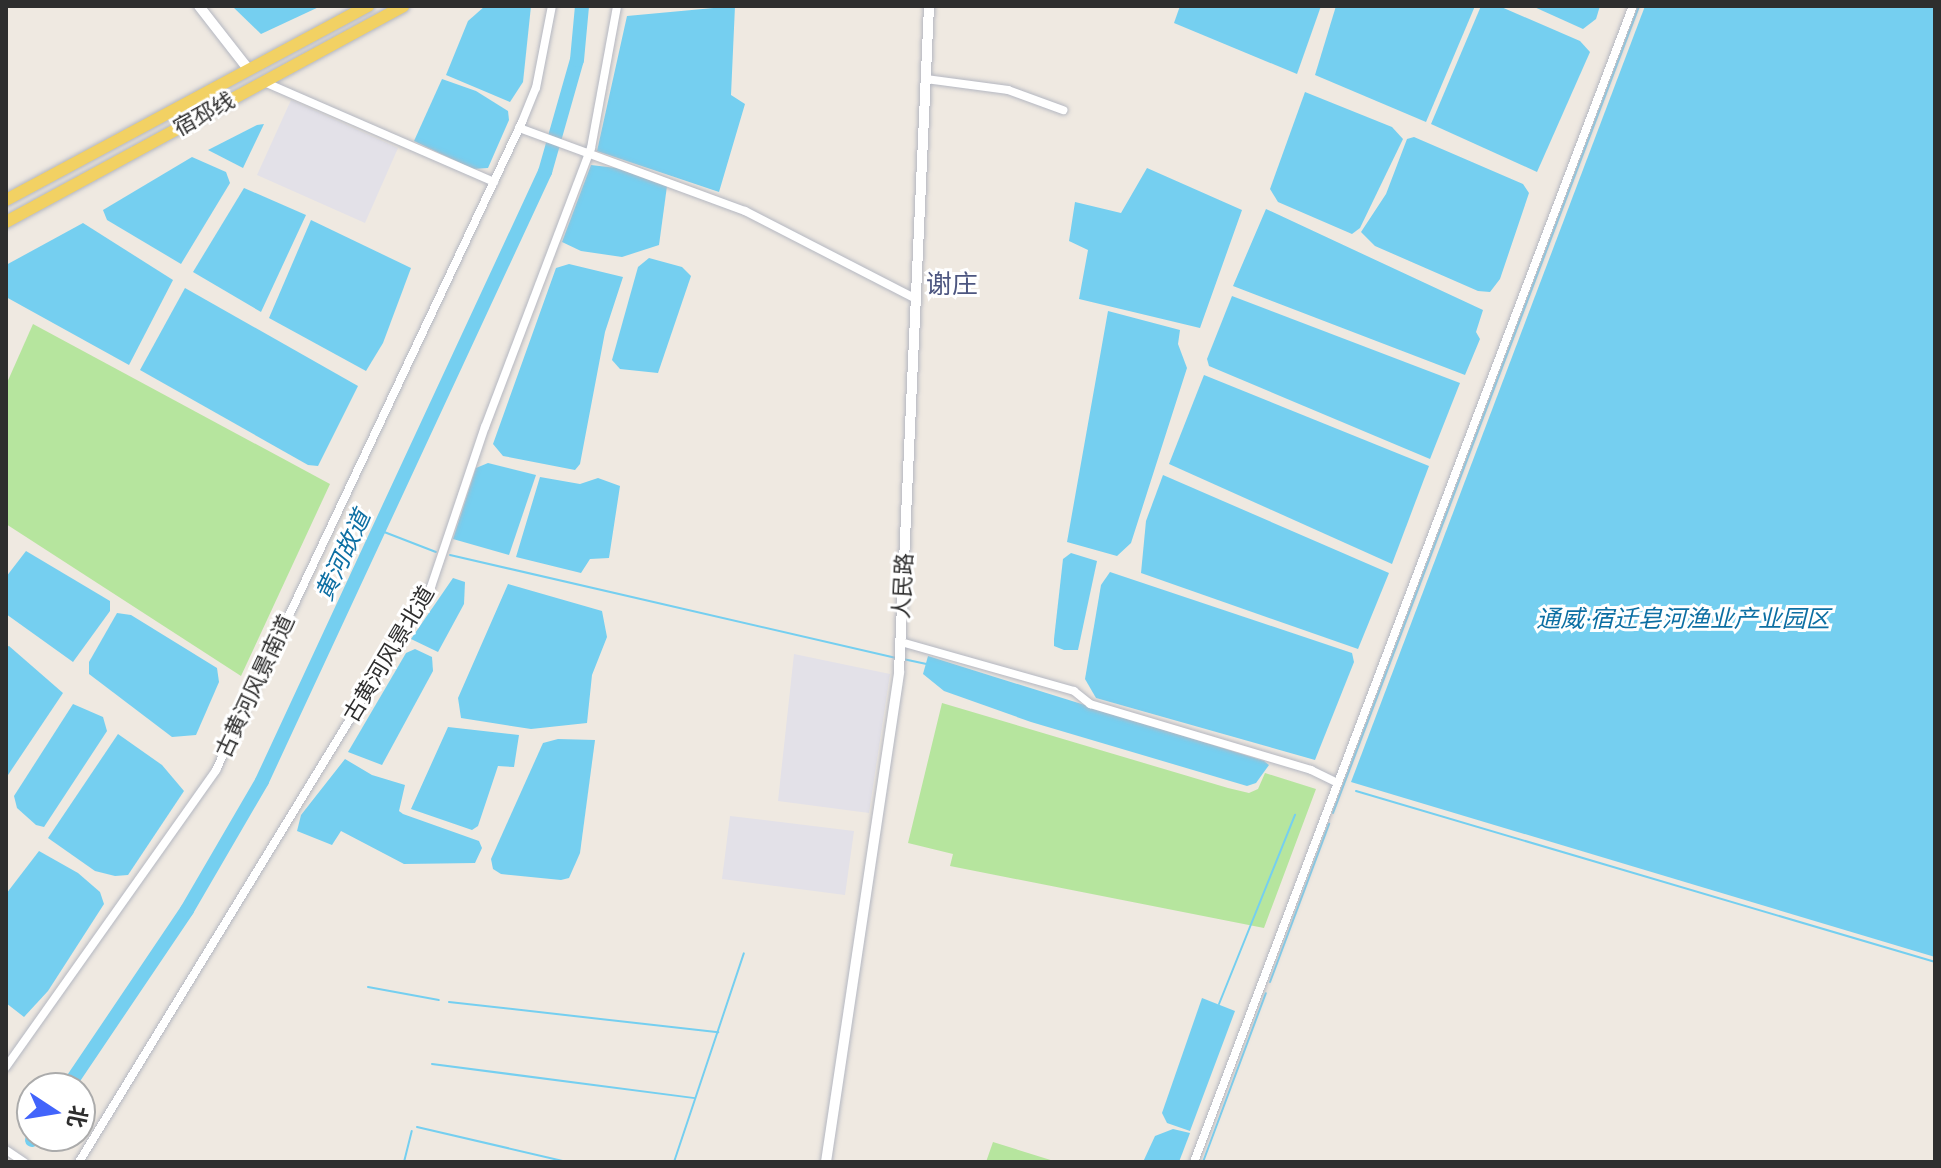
<!DOCTYPE html>
<meta charset="utf-8">
<style>
body{margin:0}
#map{position:relative;width:1941px;height:1168px;overflow:hidden;background:#efe9e1;font-family:Manrope,"Noto Sans SC",sans-serif}
div>[style]{position:absolute}
.industrial>*{inset:0;background:#e3e1e8}
.green>*{inset:0;background:#b6e59e}
.water>*{inset:0;background:#75cff0}
.stream>*{height:2px;margin:-1px;padding:0 1px;transform-origin:1px;border-radius:1px;background:#75cff0}
.river>*{height:14px;margin:-7px;padding:0 7px;transform-origin:7px;border-radius:7px;background:#75cff0}
.roads{filter:drop-shadow(0 0 2px #b4b7c1) drop-shadow(0 0 2px #b4b7c1)}
.minor>*{height:8px;margin:-4px;padding:0 4px;transform-origin:4px;border-radius:4px;background:#fff}
.tertiary>*{height:10px;margin:-5px;padding:0 5px;transform-origin:5px;border-radius:5px;background:#fff}
.primary>*{height:12px;margin:-6px;padding:0 6px;transform-origin:6px;border-radius:6px;background:#f2d163}
span{translate:-50% -50%;white-space:nowrap;text-align:center;line-height:1.15;-webkit-text-stroke:6px #fff;paint-order:stroke}
.street-label{font-size:22px;color:#2e2e2e}
.water-label{font-size:24px;color:#0d6fa3;font-style:italic}
.quarter-label{font-size:26px;color:#4d5680}
.frame{position:absolute;inset:0;border:8px solid #2e2e2e;pointer-events:none}
.north{position:absolute;left:16px;top:1072px;width:80px;height:80px;box-sizing:border-box;background:#fff;border:2px solid #ababab;border-radius:50%;rotate:102deg;font-size:22px;font-weight:700;line-height:32px;text-align:center;color:#2e2e2e}
.north::after{content:'';display:block;margin:auto;width:28px;height:36px;background:#4264fb;clip-path:polygon(50% 0,100% 100%,50% 72%,0 100%)}
</style>
<div id="map">
<div class="industrial">
<i style="clip-path:polygon(291px 100px,398px 148px,365px 223px,257px 175px)"></i>
<i style="clip-path:polygon(794px 654px,890px 674px,869px 813px,778px 801px)"></i>
<i style="clip-path:polygon(730px 816px,854px 831px,845px 895px,722px 879px)"></i>
</div>
<div class="green">
<i style="clip-path:polygon(33px 324px,330px 484px,241px 676px,6px 524px,6px 385px)"></i>
<i style="clip-path:polygon(942px 703px,1228px 788px,1249px 793px,1258px 789px,1265px 773px,1316px 789px,1264px 928px,950px 866px,953px 854px,908px 843px)"></i>
<i style="clip-path:polygon(993px 1142px,1057px 1162px,986px 1162px)"></i>
</div>
<div class="water">
<i style="clip-path:polygon(232px 6px,321px 6px,261px 34px)"></i>
<i style="clip-path:polygon(485px 6px,531px 6px,523px 82px,510px 102px,446px 75px,468px 21px)"></i>
<i style="clip-path:polygon(735px 6px,731px 95px,745px 104px,719px 192px,597px 151px,627px 16px)"></i>
<i style="clip-path:polygon(1180px 6px,1321px 6px,1297px 74px,1174px 23px)"></i>
<i style="clip-path:polygon(1336px 6px,1475px 6px,1426px 122px,1315px 75px)"></i>
<i style="clip-path:polygon(1481px 6px,1499px 6px,1580px 41px,1590px 52px,1537px 172px,1431px 124px)"></i>
<i style="clip-path:polygon(1532px 6px,1600px 6px,1596px 19px,1583px 29px)"></i>
<i style="clip-path:polygon(1645px 6px,1935px 6px,1935px 957px,1351px 782px)"></i>
<i style="clip-path:polygon(442px 79px,476px 91px,508px 111px,509px 120px,488px 168px,473px 169px,414px 141px)"></i>
<i style="clip-path:polygon(1305px 92px,1392px 127px,1403px 139px,1360px 228px,1352px 234px,1278px 202px,1270px 189px)"></i>
<i style="clip-path:polygon(264px 124px,243px 168px,208px 150px,257px 125px)"></i>
<i style="clip-path:polygon(1414px 137px,1523px 184px,1529px 193px,1500px 279px,1490px 292px,1478px 291px,1375px 246px,1361px 232px,1386px 194px,1407px 139px)"></i>
<i style="clip-path:polygon(192px 157px,226px 172px,230px 183px,181px 264px,107px 220px,103px 210px)"></i>
<i style="clip-path:polygon(591px 165px,625px 169px,667px 186px,659px 245px,622px 257px,581px 251px,562px 242px)"></i>
<i style="clip-path:polygon(1147px 168px,1242px 210px,1200px 328px,1079px 299px,1088px 250px,1069px 241px,1075px 202px,1121px 213px)"></i>
<i style="clip-path:polygon(244px 188px,306px 215px,261px 312px,193px 272px)"></i>
<i style="clip-path:polygon(1266px 209px,1483px 310px,1476px 332px,1480px 339px,1465px 375px,1233px 286px)"></i>
<i style="clip-path:polygon(311px 220px,411px 268px,383px 343px,366px 371px,269px 318px)"></i>
<i style="clip-path:polygon(83px 223px,173px 280px,129px 365px,6px 297px,6px 265px)"></i>
<i style="clip-path:polygon(649px 258px,682px 267px,691px 276px,658px 373px,620px 369px,612px 360px,638px 267px)"></i>
<i style="clip-path:polygon(569px 264px,623px 277px,605px 332px,580px 464px,575px 470px,503px 456px,493px 444px,556px 268px)"></i>
<i style="clip-path:polygon(185px 288px,358px 386px,318px 466px,308px 465px,140px 370px)"></i>
<i style="clip-path:polygon(1232px 296px,1460px 383px,1430px 459px,1209px 366px,1207px 359px)"></i>
<i style="clip-path:polygon(1108px 311px,1180px 330px,1178px 344px,1187px 368px,1131px 543px,1117px 556px,1067px 542px)"></i>
<i style="clip-path:polygon(1204px 375px,1429px 466px,1392px 564px,1169px 464px)"></i>
<i style="clip-path:polygon(488px 463px,536px 475px,509px 555px,453px 539px,476px 468px)"></i>
<i style="clip-path:polygon(1163px 475px,1389px 573px,1358px 649px,1141px 573px,1146px 521px)"></i>
<i style="clip-path:polygon(540px 477px,580px 484px,598px 478px,620px 486px,609px 558px,590px 559px,581px 573px,516px 557px)"></i>
<i style="clip-path:polygon(26px 551px,110px 601px,110px 611px,73px 662px,6px 614px,6px 577px)"></i>
<i style="clip-path:polygon(1071px 553px,1097px 561px,1078px 650px,1064px 650px,1054px 646px,1054px 639px,1063px 559px)"></i>
<i style="clip-path:polygon(1110px 572px,1352px 653px,1354px 662px,1315px 760px,1096px 698px,1085px 679px,1101px 585px)"></i>
<i style="clip-path:polygon(453px 578px,465px 582px,464px 604px,438px 652px,411px 639px)"></i>
<i style="clip-path:polygon(508px 584px,602px 611px,607px 637px,592px 675px,587px 723px,531px 729px,461px 718px,458px 698px)"></i>
<i style="clip-path:polygon(117px 613px,131px 615px,217px 668px,219px 682px,196px 735px,172px 737px,89px 674px,89px 662px)"></i>
<i style="clip-path:polygon(9px 646px,63px 693px,6px 778px,6px 647px)"></i>
<i style="clip-path:polygon(415px 649px,432px 657px,433px 671px,382px 765px,348px 752px,406px 653px)"></i>
<i style="clip-path:polygon(928px 656px,1264px 761px,1269px 765px,1256px 783px,1247px 786px,1031px 722px,944px 691px,923px 674px)"></i>
<i style="clip-path:polygon(73px 704px,103px 717px,107px 731px,44px 827px,36px 825px,17px 808px,14px 796px)"></i>
<i style="clip-path:polygon(448px 727px,519px 735px,514px 767px,498px 766px,478px 826px,472px 830px,411px 809px)"></i>
<i style="clip-path:polygon(118px 734px,162px 765px,184px 791px,128px 875px,115px 876px,95px 871px,48px 838px)"></i>
<i style="clip-path:polygon(558px 739px,595px 740px,580px 853px,569px 878px,561px 880px,501px 874px,493px 869px,491px 859px,543px 743px)"></i>
<i style="clip-path:polygon(345px 759px,372px 775px,405px 785px,399px 811px,403px 814px,479px 841px,482px 848px,475px 863px,404px 864px,341px 831px,332px 845px,297px 831px,301px 815px)"></i>
<i style="clip-path:polygon(39px 851px,78px 873px,100px 892px,104px 904px,48px 991px,24px 1017px,6px 1003px,6px 894px)"></i>
<i style="clip-path:polygon(1202px 998px,1235px 1011px,1190px 1131px,1167px 1123px,1162px 1113px)"></i>
<i style="clip-path:polygon(1173px 1129px,1190px 1133px,1179px 1162px,1143px 1162px,1155px 1136px)"></i>
</div>
<div class="stream">
<i style="left:379px;top:530px;width:61px;rotate:21.1deg"></i>
<i style="left:450px;top:555px;width:459px;rotate:13deg"></i>
<i style="left:903px;top:659px;width:24px;rotate:12deg"></i>
<i style="left:1356px;top:791px;width:604px;rotate:16.45deg"></i>
<i style="left:1333px;top:813px;width:863px;rotate:-69.23deg"></i>
<i style="left:1270px;top:982px;width:169px;rotate:-69.5deg"></i>
<i style="left:368px;top:987px;width:72px;rotate:10.4deg"></i>
<i style="left:449px;top:1002px;width:271px;rotate:6.4deg"></i>
<i style="left:1219px;top:1004px;width:204px;rotate:-68.1deg"></i>
<i style="left:432px;top:1064px;width:265px;rotate:7.4deg"></i>
<i style="left:417px;top:1127px;width:154px;rotate:13.1deg"></i>
<i style="left:404px;top:1162px;width:32px;rotate:-76deg"></i>
<i style="left:674px;top:1162px;width:220px;rotate:-71.5deg"></i>
<i style="left:1203px;top:1162px;width:180px;rotate:-69.6deg"></i>
</div>
<div class="river">
<i style="left:67px;top:1088px;width:215px;rotate:-56deg"></i>
<i style="left:187px;top:910px;width:149px;rotate:-59.8deg"></i>
<i style="left:262px;top:781px;width:672px;rotate:-65.08deg"></i>
<i style="left:545px;top:172px;width:116px;rotate:-74.1deg"></i>
<i style="left:577px;top:60px;width:54px;rotate:-84.7deg"></i>
<i style="left:32px;top:1140px;width:5px;rotate:-53deg"></i>
</div>
<div class="roads">
<div class="minor">
<i style="left:926px;top:79px;width:83px;rotate:7.6deg"></i>
<i style="left:1008px;top:90px;width:59px;rotate:20deg"></i>
<i style="left:264px;top:82px;width:251px;rotate:23.5deg"></i>
<i style="left:519px;top:128px;width:241px;rotate:20.2deg"></i>
<i style="left:745px;top:211px;width:192px;rotate:27.2deg"></i>
<i style="left:901px;top:642px;width:180px;rotate:15.8deg"></i>
<i style="left:1074px;top:691px;width:21px;rotate:39deg"></i>
<i style="left:1090px;top:704px;width:231px;rotate:16.6deg"></i>
<i style="left:1311px;top:770px;width:28px;rotate:26deg"></i>
<i style="left:6px;top:1067px;width:364px;rotate:-54.7deg"></i>
<i style="left:216px;top:770px;width:717px;rotate:-64.72deg"></i>
<i style="left:522px;top:122px;width:37px;rotate:-68deg"></i>
<i style="left:536px;top:88px;width:84px;rotate:-79deg"></i>
<i style="left:6px;top:1150px;width:22px;rotate:34deg"></i>
<i style="left:79px;top:1162px;width:674px;rotate:-58.53deg"></i>
<i style="left:431px;top:587px;width:169px;rotate:-71.4deg"></i>
<i style="left:485px;top:427px;width:298px;rotate:-69.2deg"></i>
<i style="left:591px;top:148px;width:144px;rotate:-79.6deg"></i>
<i style="left:1194px;top:1162px;width:1237px;rotate:-69.21deg"></i>
</div>
<div class="tertiary">
<i style="left:199px;top:6px;width:81px;rotate:52deg"></i>
<i style="left:826px;top:1162px;width:495px;rotate:-81.5deg"></i>
<i style="left:899px;top:672px;width:667px;rotate:-87.42deg"></i>
</div>
<div class="primary">
<i style="left:6px;top:200px;width:411px;rotate:-28.2deg"></i>
<i style="left:6px;top:222px;width:452px;rotate:-28.5deg"></i>
</div>
</div>
<div class="street-label">
<span style="left:204px;top:114px;rotate:-29deg">宿邳线</span>
<span style="left:903px;top:586px;rotate:-87deg">人民路</span>
<span style="left:389px;top:654px;rotate:-59deg">古黄河风景北道</span>
<span style="left:255px;top:686px;rotate:-65deg">古黄河风景南道</span>
</div>
<div class="water-label">
<span style="left:342px;top:555px;rotate:-65deg">黄河故道</span>
<span style="left:1683px;top:618px">通威·宿迁皂河渔业产业园区</span>
</div>
<div class="quarter-label">
<span style="left:952px;top:284px">谢庄</span>
</div>
<div class="frame"></div>
<div class="north">北</div>
</div>
